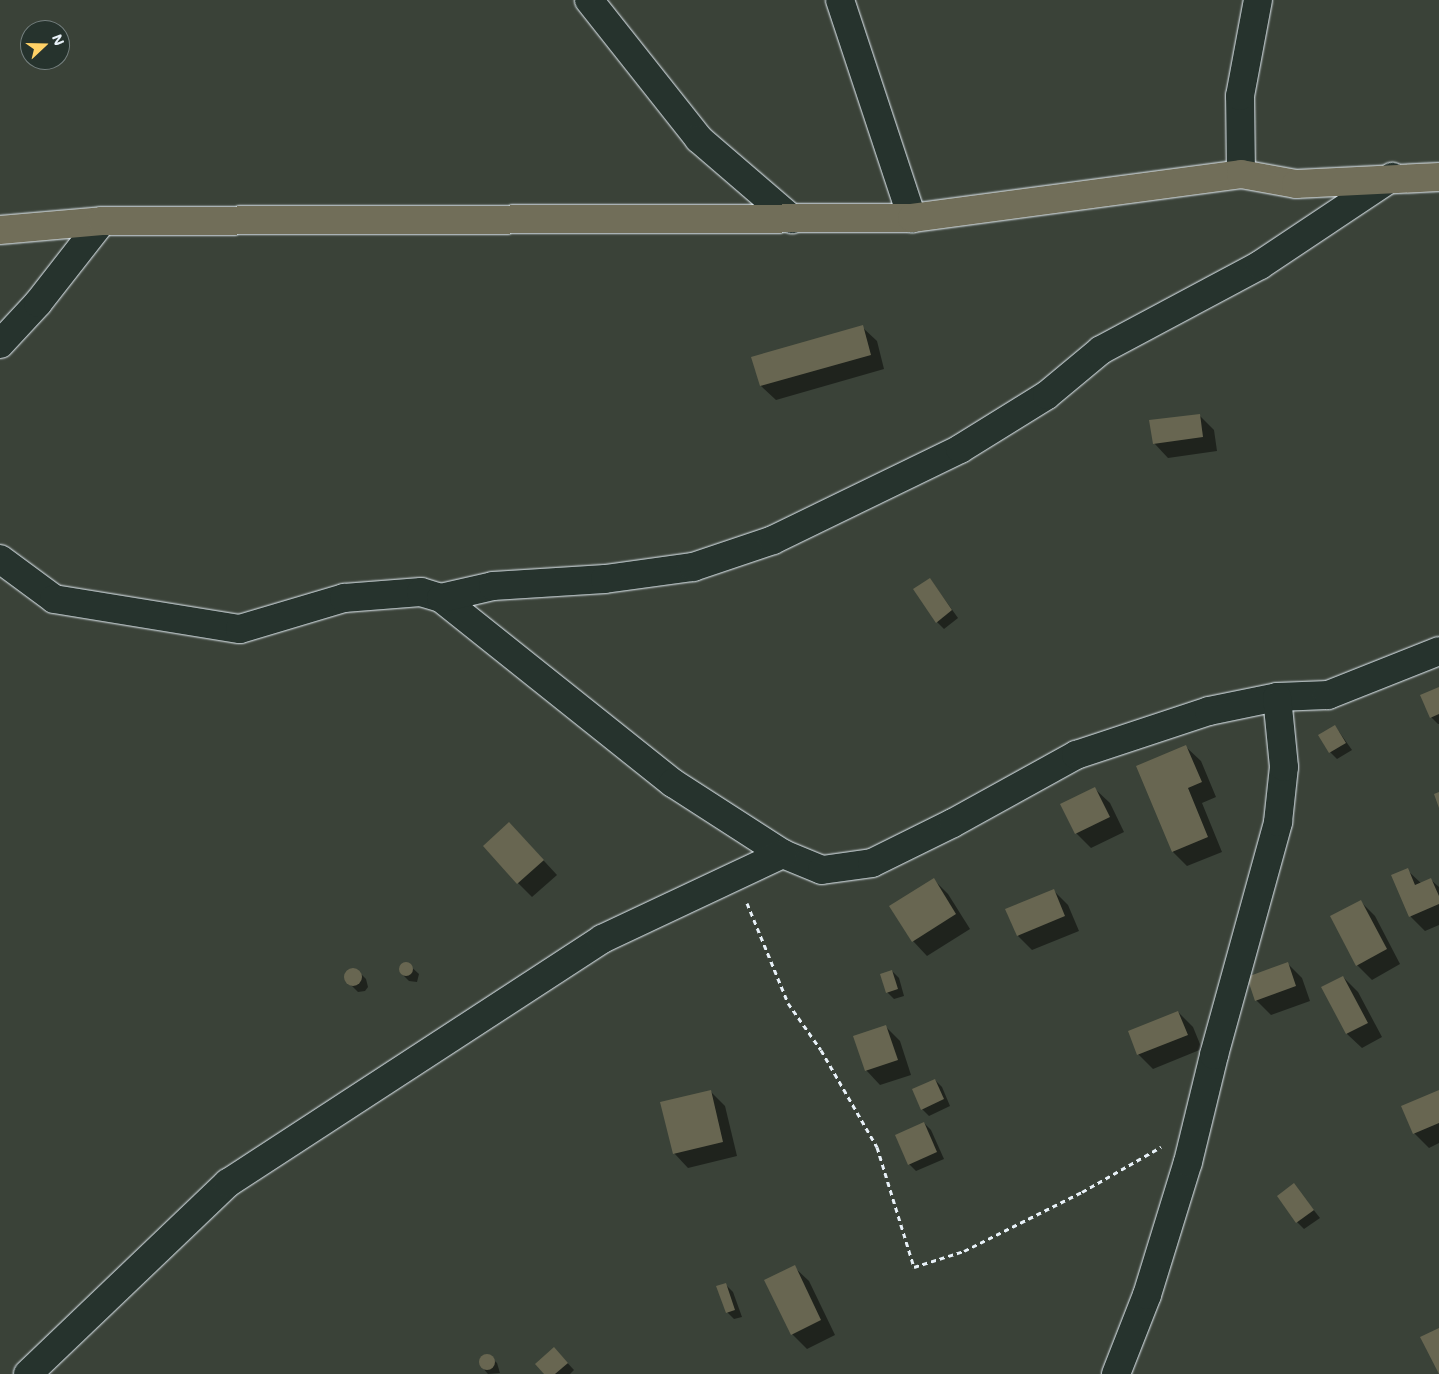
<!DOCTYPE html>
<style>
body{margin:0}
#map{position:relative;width:1439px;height:1374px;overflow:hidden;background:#3a4238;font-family:Mali,sans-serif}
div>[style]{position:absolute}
.shadow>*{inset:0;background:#0007}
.building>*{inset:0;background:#686651}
.round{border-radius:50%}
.path>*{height:3px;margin-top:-1.5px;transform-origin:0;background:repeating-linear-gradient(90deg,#e8f1f8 0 5px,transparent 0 9px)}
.roads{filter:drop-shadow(0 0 1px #e8f1f8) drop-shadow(0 0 1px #e8f1f8)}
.minor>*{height:28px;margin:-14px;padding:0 14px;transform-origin:14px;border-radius:14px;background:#26332d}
.primary>*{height:28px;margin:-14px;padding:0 14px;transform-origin:14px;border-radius:14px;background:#716e59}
span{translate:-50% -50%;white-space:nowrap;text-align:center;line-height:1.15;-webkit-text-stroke:4px #26332d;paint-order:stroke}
.north{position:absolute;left:20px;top:20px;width:50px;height:50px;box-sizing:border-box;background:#26332d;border:1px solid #747f7e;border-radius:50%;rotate:69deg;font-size:14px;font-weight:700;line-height:20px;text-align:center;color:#e8f1f8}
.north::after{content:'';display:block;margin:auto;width:18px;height:22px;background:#ffd166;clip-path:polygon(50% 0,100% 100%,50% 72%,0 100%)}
</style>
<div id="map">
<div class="shadow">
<i style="clip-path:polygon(862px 327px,877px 341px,884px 369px,776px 400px,761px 386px,753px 358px)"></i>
<i style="clip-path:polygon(1199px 415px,1214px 430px,1217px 451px,1168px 458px,1154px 443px)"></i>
<i style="clip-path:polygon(930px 579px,958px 618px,944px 629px,937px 622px)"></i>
<i style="clip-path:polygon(1439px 688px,1439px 724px,1438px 724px,1431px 717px)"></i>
<i style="clip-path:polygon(1335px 726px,1352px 750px,1337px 759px,1330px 752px)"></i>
<i style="clip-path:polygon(1186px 747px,1201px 761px,1216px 797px,1202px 803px,1222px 852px,1187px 866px,1173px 852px)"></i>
<i style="clip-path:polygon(1095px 789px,1110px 803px,1124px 832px,1091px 848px,1076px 833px)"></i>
<i style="clip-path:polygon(509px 823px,557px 875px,532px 897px,518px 883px)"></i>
<i style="clip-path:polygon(1407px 870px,1422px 884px,1431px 880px,1439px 887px,1439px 925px,1425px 931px,1411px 917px,1393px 876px)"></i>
<i style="clip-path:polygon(934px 880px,948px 894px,970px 929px,927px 956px,913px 941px)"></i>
<i style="clip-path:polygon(1053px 890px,1068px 905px,1079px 931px,1032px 950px,1018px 936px)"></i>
<i style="clip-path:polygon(1361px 902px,1375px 916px,1400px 964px,1372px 980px,1357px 965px)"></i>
<i style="clip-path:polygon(1287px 963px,1302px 978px,1310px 1001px,1271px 1015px,1256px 1000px)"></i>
<i style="clip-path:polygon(402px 964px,408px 964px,419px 974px,417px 982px,409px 981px,402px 974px)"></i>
<i style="clip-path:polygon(892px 971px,899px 978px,904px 996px,894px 999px,887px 992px)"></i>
<i style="clip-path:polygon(348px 972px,359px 972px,366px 979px,368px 987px,365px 991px,358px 992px,347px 981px)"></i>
<i style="clip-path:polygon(1343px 977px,1358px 992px,1382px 1037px,1362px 1048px,1347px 1034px,1323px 987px)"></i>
<i style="clip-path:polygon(1178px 1012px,1193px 1027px,1202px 1049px,1153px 1069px,1138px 1054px)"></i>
<i style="clip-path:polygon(885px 1026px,900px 1041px,911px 1075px,880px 1085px,866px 1070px)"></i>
<i style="clip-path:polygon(935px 1080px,942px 1087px,950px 1106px,929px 1116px,922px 1109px)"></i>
<i style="clip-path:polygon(710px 1091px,725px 1106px,737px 1156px,688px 1168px,674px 1153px)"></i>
<i style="clip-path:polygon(1439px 1092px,1439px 1143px,1429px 1148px,1414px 1133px)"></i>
<i style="clip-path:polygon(924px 1123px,931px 1130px,944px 1159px,916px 1171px,909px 1164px)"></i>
<i style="clip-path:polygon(1294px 1185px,1320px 1218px,1304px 1229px,1297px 1222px)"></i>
<i style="clip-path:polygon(794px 1267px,809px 1281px,835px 1335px,807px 1349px,792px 1334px)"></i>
<i style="clip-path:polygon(726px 1285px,733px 1292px,742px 1317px,734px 1319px,727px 1312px)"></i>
<i style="clip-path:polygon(483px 1356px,489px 1356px,497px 1363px,500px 1373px,488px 1374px,481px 1366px)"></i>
<i style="clip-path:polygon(561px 1356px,574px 1370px,570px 1374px,545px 1374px)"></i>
</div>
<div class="building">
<i style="clip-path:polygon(863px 325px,871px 355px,760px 386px,751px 357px)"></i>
<i style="clip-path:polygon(1200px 414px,1203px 437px,1153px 444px,1149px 420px)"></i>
<i style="clip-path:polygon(930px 578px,952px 610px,936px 623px,913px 589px)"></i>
<i style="clip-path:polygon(1439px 687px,1439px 714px,1430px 718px,1420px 695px)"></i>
<i style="clip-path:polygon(1335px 725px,1346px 743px,1329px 753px,1318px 735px)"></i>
<i style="clip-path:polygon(1186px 745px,1202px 782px,1188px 788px,1208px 837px,1172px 852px,1136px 766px)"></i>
<i style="clip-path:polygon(1095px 787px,1110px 817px,1075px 834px,1060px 804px)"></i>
<i style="clip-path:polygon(1439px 792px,1439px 808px,1434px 794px)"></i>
<i style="clip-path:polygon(509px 822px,544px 860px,517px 884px,483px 846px)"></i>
<i style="clip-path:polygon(1408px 868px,1415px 885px,1431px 878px,1439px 896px,1439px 904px,1409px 917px,1391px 875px)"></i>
<i style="clip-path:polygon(934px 878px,956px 914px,912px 942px,889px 906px)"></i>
<i style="clip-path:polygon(1054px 889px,1065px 916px,1017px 936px,1005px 909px)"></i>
<i style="clip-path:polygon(1361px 900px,1387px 949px,1356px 966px,1330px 916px)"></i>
<i class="round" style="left:399px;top:962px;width:14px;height:14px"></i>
<i style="clip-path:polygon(1288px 962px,1296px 986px,1255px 1001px,1247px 977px)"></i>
<i class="round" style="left:344px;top:968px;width:18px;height:18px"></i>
<i style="clip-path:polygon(892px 970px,898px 989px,886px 993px,880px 974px)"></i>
<i style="clip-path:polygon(1343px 976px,1368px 1023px,1346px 1034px,1321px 987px)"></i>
<i style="clip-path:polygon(1178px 1011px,1188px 1035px,1137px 1055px,1128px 1031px)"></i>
<i style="clip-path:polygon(886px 1025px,898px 1060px,865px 1071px,853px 1036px)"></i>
<i style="clip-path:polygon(935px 1079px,944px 1099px,921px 1110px,912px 1089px)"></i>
<i style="clip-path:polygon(711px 1090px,723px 1142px,673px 1154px,660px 1102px)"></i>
<i style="clip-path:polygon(1439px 1090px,1439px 1123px,1413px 1134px,1401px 1106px)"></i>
<i style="clip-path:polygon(924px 1122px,937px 1152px,908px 1165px,895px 1135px)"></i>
<i style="clip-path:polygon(1294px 1183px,1314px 1210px,1296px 1223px,1277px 1196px)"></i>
<i style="clip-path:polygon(795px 1265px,821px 1320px,791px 1335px,764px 1280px)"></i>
<i style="clip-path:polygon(726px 1283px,735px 1310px,726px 1313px,716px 1286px)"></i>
<i style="clip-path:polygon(1439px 1328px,1439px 1374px,1420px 1337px)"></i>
<i style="clip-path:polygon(554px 1347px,568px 1363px,555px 1374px,544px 1374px,535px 1364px)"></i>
<i class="round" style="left:479px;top:1354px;width:16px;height:16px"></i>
</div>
<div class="path">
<i style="left:747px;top:903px;width:108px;rotate:67.7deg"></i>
<i style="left:788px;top:1003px;width:57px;rotate:54.9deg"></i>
<i style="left:821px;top:1050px;width:112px;rotate:60deg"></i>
<i style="left:877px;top:1147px;width:126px;rotate:72.9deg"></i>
<i style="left:914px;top:1267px;width:52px;rotate:-17.7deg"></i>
<i style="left:964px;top:1251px;width:132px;rotate:-26.6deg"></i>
<i style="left:1082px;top:1192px;width:91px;rotate:-29.7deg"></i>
</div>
<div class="roads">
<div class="minor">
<i style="left:589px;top:0;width:177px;rotate:51.6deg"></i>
<i style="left:699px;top:139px;width:123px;rotate:40.7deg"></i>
<i style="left:840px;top:0;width:230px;rotate:71.7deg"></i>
<i style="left:1241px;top:174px;width:78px;rotate:-90.7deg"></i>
<i style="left:1240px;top:96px;width:98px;rotate:-79.4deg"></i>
<i style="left:0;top:344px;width:56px;rotate:-47.2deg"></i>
<i style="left:38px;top:303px;width:104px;rotate:-52deg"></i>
<i style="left:0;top:559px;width:67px;rotate:36.5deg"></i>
<i style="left:54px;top:599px;width:188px;rotate:9.2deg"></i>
<i style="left:240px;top:629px;width:109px;rotate:-16.6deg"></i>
<i style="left:344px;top:598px;width:77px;rotate:-4.5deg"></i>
<i style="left:421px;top:592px;width:21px;rotate:17deg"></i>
<i style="left:441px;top:598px;width:297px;rotate:38.6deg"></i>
<i style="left:673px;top:783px;width:131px;rotate:32.8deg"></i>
<i style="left:783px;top:854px;width:42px;rotate:22.3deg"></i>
<i style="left:822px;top:870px;width:50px;rotate:-8deg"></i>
<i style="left:872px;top:863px;width:90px;rotate:-26.3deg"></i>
<i style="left:953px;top:823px;width:141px;rotate:-28.9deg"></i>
<i style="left:1076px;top:755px;width:140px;rotate:-18.3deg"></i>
<i style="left:1209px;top:711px;width:69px;rotate:-11.6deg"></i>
<i style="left:1277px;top:697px;width:51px;rotate:-2.2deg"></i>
<i style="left:1328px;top:695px;width:119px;rotate:-21.6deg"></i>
<i style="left:441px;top:598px;width:53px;rotate:-13deg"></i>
<i style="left:493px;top:586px;width:112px;rotate:-3.6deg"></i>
<i style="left:605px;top:579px;width:89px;rotate:-7.8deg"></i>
<i style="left:693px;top:567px;width:84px;rotate:-18.6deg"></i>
<i style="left:773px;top:540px;width:208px;rotate:-25.9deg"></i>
<i style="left:960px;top:449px;width:102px;rotate:-31.8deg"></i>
<i style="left:1047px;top:395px;width:70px;rotate:-39.8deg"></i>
<i style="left:1101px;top:350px;width:180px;rotate:-28.1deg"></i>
<i style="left:1260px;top:265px;width:159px;rotate:-33.7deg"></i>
<i style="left:28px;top:1374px;width:277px;rotate:-43.7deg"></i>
<i style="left:228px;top:1183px;width:447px;rotate:-33.1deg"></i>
<i style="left:602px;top:939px;width:200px;rotate:-25.2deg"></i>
<i style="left:1116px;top:1374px;width:85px;rotate:-68.6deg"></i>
<i style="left:1147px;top:1295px;width:139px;rotate:-72.9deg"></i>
<i style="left:1188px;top:1162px;width:110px;rotate:-76.3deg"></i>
<i style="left:1214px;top:1055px;width:242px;rotate:-74.6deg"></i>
<i style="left:1278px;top:822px;width:55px;rotate:-83.8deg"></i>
<i style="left:1284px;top:767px;width:70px;rotate:-95.7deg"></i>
</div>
<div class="primary">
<i style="left:0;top:230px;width:102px;rotate:-5deg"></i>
<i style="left:102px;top:221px;width:810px;rotate:-0.21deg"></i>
<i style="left:912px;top:218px;width:332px;rotate:-7.6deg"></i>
<i style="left:1241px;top:174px;width:56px;rotate:10.3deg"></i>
<i style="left:1296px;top:184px;width:143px;rotate:-2.8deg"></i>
</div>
</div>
<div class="north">N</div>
</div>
